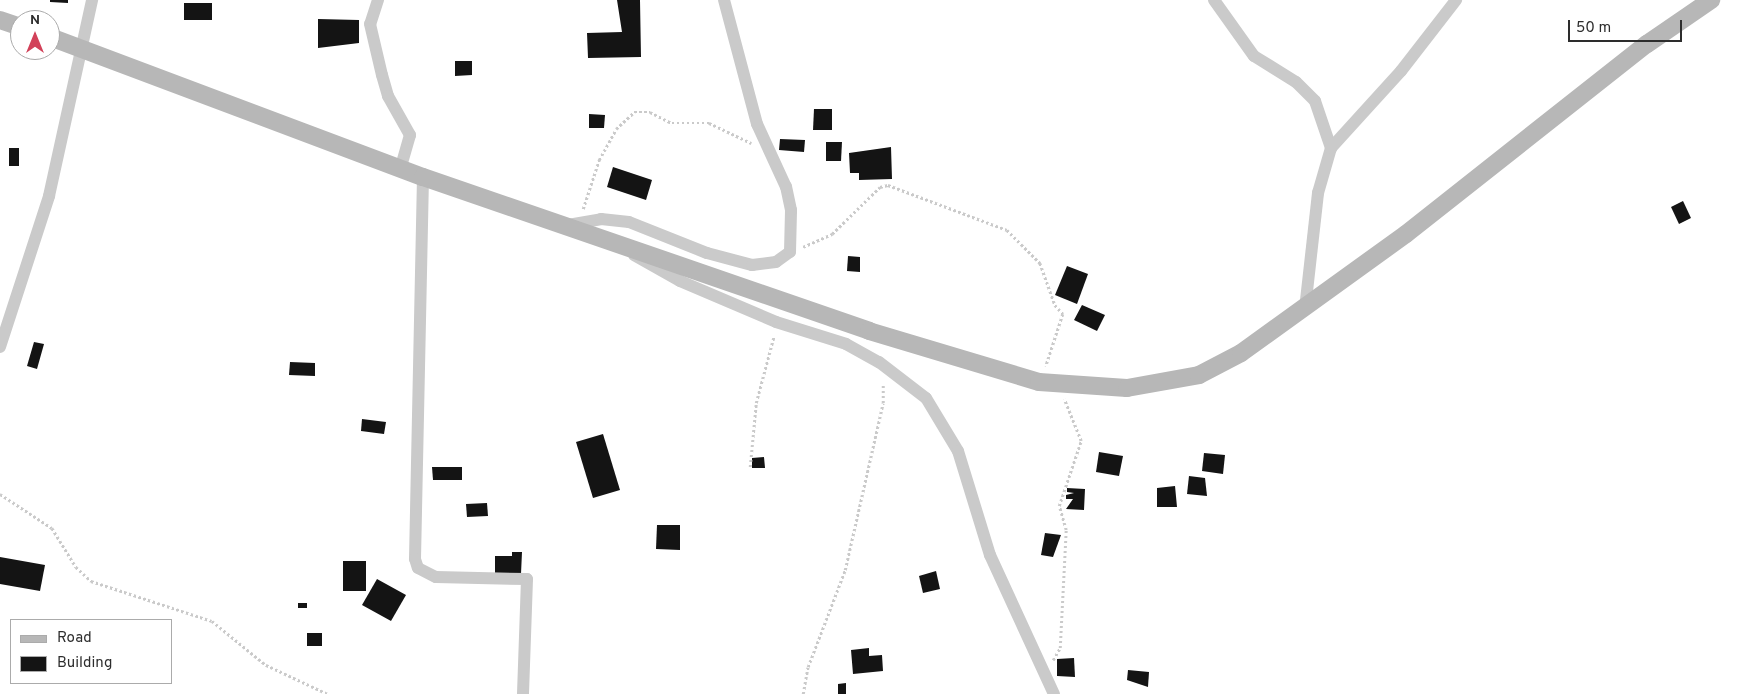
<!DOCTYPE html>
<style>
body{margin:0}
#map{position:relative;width:1740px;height:694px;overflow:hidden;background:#fff;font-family:Overpass,sans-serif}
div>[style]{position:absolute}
.building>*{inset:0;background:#141414}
.path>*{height:2.5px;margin-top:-1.25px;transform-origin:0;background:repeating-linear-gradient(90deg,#cacaca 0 2.5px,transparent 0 5px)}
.street>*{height:12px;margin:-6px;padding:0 6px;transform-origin:6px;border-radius:6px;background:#cacaca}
.secondary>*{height:18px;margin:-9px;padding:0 9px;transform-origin:9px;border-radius:9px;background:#b7b7b7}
span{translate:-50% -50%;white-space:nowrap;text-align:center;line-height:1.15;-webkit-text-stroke:5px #fff;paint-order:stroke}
.legend{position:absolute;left:10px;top:619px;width:162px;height:65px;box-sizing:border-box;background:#fff;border:1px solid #ababab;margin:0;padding:6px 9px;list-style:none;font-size:15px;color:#2d2d2d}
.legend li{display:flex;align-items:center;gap:10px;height:25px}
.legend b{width:25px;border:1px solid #ababab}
.north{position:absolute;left:10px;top:10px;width:50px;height:50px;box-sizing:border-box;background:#fff;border:1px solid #ababab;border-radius:50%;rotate:0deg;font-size:14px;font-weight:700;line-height:20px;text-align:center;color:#2d2d2d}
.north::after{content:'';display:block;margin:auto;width:18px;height:22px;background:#d24159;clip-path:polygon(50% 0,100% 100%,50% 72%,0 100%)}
.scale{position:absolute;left:1568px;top:20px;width:114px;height:22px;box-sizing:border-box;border:2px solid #2d2d2d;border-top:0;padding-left:6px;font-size:15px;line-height:18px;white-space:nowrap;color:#2d2d2d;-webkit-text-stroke:4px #fff;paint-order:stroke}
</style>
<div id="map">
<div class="building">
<i style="clip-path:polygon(50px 0,68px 0,68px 3px,50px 2px)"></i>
<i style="clip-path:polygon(617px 0,640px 0,641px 57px,588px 58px,587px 33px,622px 32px)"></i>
<i style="clip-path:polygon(184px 3px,212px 3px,212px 20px,184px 20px)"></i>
<i style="clip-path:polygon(318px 19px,359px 20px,359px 43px,318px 48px)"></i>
<i style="clip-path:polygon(455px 61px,472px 61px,472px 75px,455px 76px)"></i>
<i style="clip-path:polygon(814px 109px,832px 109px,832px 130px,813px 130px)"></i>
<i style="clip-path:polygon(589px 114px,605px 115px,604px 128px,589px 128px)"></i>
<i style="clip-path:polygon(780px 139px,805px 140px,804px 152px,779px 150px)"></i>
<i style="clip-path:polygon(826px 142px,842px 142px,841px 161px,826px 161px)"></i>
<i style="clip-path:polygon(891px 147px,892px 179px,859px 180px,859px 173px,850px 173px,849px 153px)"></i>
<i style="clip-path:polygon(9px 148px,19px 148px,19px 166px,9px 166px)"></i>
<i style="clip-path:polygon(613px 167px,652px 180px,646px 200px,607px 187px)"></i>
<i style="clip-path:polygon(1683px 201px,1691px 218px,1679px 224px,1671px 207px)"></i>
<i style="clip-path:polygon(848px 256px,860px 257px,860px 272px,847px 271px)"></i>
<i style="clip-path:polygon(1067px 266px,1088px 274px,1077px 304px,1055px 295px)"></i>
<i style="clip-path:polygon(1082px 305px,1105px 315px,1097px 331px,1074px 320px)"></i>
<i style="clip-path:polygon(34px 342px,44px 344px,37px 369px,27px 366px)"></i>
<i style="clip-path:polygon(290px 362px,315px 363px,315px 376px,289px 375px)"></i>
<i style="clip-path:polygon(362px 419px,386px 422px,384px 434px,361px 431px)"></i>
<i style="clip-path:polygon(603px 434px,620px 490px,593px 498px,576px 442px)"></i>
<i style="clip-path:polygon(1099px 452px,1123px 456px,1119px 476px,1096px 472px)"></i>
<i style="clip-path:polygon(1204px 453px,1225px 455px,1223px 474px,1202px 471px)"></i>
<i style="clip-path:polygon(764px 457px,765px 468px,752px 468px,752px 458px)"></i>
<i style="clip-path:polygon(432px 467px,462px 467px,462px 480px,433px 480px)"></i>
<i style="clip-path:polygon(1189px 476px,1205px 478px,1207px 496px,1187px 494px)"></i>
<i style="clip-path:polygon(1175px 486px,1177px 507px,1157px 507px,1157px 488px)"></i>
<i style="clip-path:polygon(1067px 488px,1085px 489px,1084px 510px,1066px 509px,1073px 499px,1066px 499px,1066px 495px,1074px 493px,1067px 492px)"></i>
<i style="clip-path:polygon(487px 503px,488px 516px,467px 517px,466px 504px)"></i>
<i style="clip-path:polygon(657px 525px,680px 525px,680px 550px,656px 549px)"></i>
<i style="clip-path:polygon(1045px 533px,1061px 535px,1053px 557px,1041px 555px)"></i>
<i style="clip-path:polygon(512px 552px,522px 552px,521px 574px,495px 574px,495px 556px,512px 556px)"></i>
<i style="clip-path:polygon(0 557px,45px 565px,40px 591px,0 584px)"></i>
<i style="clip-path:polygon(343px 561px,366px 561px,366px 591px,343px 591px)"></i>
<i style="clip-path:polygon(936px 571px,940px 589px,923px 593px,919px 576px)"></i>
<i style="clip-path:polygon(377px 579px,406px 595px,391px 621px,362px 605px)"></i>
<i style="clip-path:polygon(298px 603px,307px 603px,307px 608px,298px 608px)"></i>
<i style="clip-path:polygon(307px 633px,322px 633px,322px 646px,307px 646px)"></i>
<i style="clip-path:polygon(869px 648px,869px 656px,882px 655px,883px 671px,853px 674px,851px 650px)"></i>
<i style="clip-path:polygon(1074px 658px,1075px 677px,1057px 676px,1057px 659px)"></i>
<i style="clip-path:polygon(1128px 670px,1149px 672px,1148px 687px,1127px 680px)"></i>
<i style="clip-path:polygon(846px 683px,846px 694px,838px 694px,838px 684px)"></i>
</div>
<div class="path">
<i style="left:583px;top:209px;width:52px;rotate:-71.9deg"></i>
<i style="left:599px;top:160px;width:35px;rotate:-61deg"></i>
<i style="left:616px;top:129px;width:25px;rotate:-43deg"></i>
<i style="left:634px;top:112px;width:16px"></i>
<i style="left:650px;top:112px;width:25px;rotate:27deg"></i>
<i style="left:672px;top:123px;width:37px"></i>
<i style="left:709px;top:123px;width:47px;rotate:25.5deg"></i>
<i style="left:803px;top:247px;width:32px;rotate:-24deg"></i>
<i style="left:832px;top:234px;width:67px;rotate:-44.4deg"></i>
<i style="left:880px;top:187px;width:8px;rotate:-14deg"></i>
<i style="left:888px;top:185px;width:127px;rotate:20.7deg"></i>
<i style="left:1007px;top:230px;width:47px;rotate:45deg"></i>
<i style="left:1040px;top:263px;width:45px;rotate:70.3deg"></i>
<i style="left:1055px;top:305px;width:12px;rotate:48deg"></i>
<i style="left:1063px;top:314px;width:55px;rotate:108.1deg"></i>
<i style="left:750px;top:467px;width:64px;rotate:-84.6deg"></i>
<i style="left:756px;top:403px;width:69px;rotate:-75deg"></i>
<i style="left:0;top:494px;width:62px;rotate:33.2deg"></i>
<i style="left:52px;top:528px;width:46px;rotate:58.4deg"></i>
<i style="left:76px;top:567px;width:21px;rotate:43deg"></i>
<i style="left:91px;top:581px;width:127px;rotate:18.3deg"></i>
<i style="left:212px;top:621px;width:70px;rotate:39.2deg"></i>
<i style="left:266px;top:665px;width:68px;rotate:25.1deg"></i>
<i style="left:1053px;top:660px;width:14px;rotate:-60deg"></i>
<i style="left:1060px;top:648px;width:118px;rotate:-87.1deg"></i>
<i style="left:1066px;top:530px;width:25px;rotate:-106deg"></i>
<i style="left:1059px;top:506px;width:69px;rotate:-71.3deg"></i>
<i style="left:1081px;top:441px;width:45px;rotate:-112deg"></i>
<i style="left:803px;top:694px;width:27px;rotate:-80deg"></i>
<i style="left:808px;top:667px;width:104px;rotate:-69.1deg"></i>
<i style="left:845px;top:570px;width:171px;rotate:-77.2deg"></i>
<i style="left:883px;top:403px;width:20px;rotate:-90deg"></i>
</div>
<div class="street">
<i style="left:378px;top:0;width:25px;rotate:108deg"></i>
<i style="left:370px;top:24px;width:52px;rotate:76.8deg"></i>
<i style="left:382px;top:75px;width:22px;rotate:74deg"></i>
<i style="left:388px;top:96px;width:45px;rotate:60.6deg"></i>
<i style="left:410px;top:135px;width:35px;rotate:106deg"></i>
<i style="left:1214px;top:0;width:69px;rotate:54.5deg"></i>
<i style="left:1254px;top:56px;width:49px;rotate:31.8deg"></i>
<i style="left:1296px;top:82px;width:27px;rotate:45deg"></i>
<i style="left:1315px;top:101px;width:50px;rotate:71.2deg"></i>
<i style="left:423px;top:177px;width:382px;rotate:91.2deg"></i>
<i style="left:415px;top:559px;width:9px;rotate:72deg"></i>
<i style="left:418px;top:568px;width:20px;rotate:27deg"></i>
<i style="left:436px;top:577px;width:91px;rotate:1.3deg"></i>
<i style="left:527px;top:579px;width:115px;rotate:92deg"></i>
<i style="left:568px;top:225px;width:34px;rotate:-10deg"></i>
<i style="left:601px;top:219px;width:28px;rotate:6deg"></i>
<i style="left:629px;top:222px;width:84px;rotate:21.7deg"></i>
<i style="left:707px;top:253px;width:47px;rotate:14.9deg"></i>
<i style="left:752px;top:265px;width:24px;rotate:-7deg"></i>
<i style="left:776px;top:262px;width:17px;rotate:-36deg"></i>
<i style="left:790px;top:252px;width:42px;rotate:-88.6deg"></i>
<i style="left:791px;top:210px;width:24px;rotate:-102deg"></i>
<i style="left:786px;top:187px;width:69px;rotate:-114.7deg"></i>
<i style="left:757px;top:124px;width:128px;rotate:-104.9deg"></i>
<i style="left:634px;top:255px;width:53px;rotate:29.5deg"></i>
<i style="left:680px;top:281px;width:104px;rotate:23.1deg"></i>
<i style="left:776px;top:322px;width:73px;rotate:17.4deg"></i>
<i style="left:846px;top:344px;width:38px;rotate:29deg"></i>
<i style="left:879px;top:362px;width:59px;rotate:37.5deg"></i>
<i style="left:926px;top:398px;width:62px;rotate:58.9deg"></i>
<i style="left:958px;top:451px;width:109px;rotate:72.9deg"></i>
<i style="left:990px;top:555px;width:153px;rotate:65.3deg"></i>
<i style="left:1305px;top:309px;width:117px;rotate:-83.6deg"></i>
<i style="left:1318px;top:193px;width:47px;rotate:-73.9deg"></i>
<i style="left:1331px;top:148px;width:104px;rotate:-47.7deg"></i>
<i style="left:1401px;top:71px;width:90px;rotate:-52.2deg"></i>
<i style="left:0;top:347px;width:159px;rotate:-72deg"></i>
<i style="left:49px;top:196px;width:201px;rotate:-77.6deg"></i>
</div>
<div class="secondary">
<i style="left:0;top:20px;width:21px;rotate:19deg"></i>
<i style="left:50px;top:37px;width:398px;rotate:20.6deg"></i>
<i style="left:423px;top:177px;width:472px;rotate:19deg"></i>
<i style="left:869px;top:331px;width:177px;rotate:16.7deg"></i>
<i style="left:1039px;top:382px;width:88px;rotate:3.9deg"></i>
<i style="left:1127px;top:388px;width:73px;rotate:-10.2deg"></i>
<i style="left:1199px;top:375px;width:47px;rotate:-27.6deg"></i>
<i style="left:1241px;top:353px;width:203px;rotate:-35.8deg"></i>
<i style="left:1406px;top:234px;width:307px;rotate:-38.3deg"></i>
<i style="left:1647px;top:44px;width:78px;rotate:-34.5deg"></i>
</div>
<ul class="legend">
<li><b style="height:6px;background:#b7b7b7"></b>Road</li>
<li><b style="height:14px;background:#141414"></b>Building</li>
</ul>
<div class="north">N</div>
<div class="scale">50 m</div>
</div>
